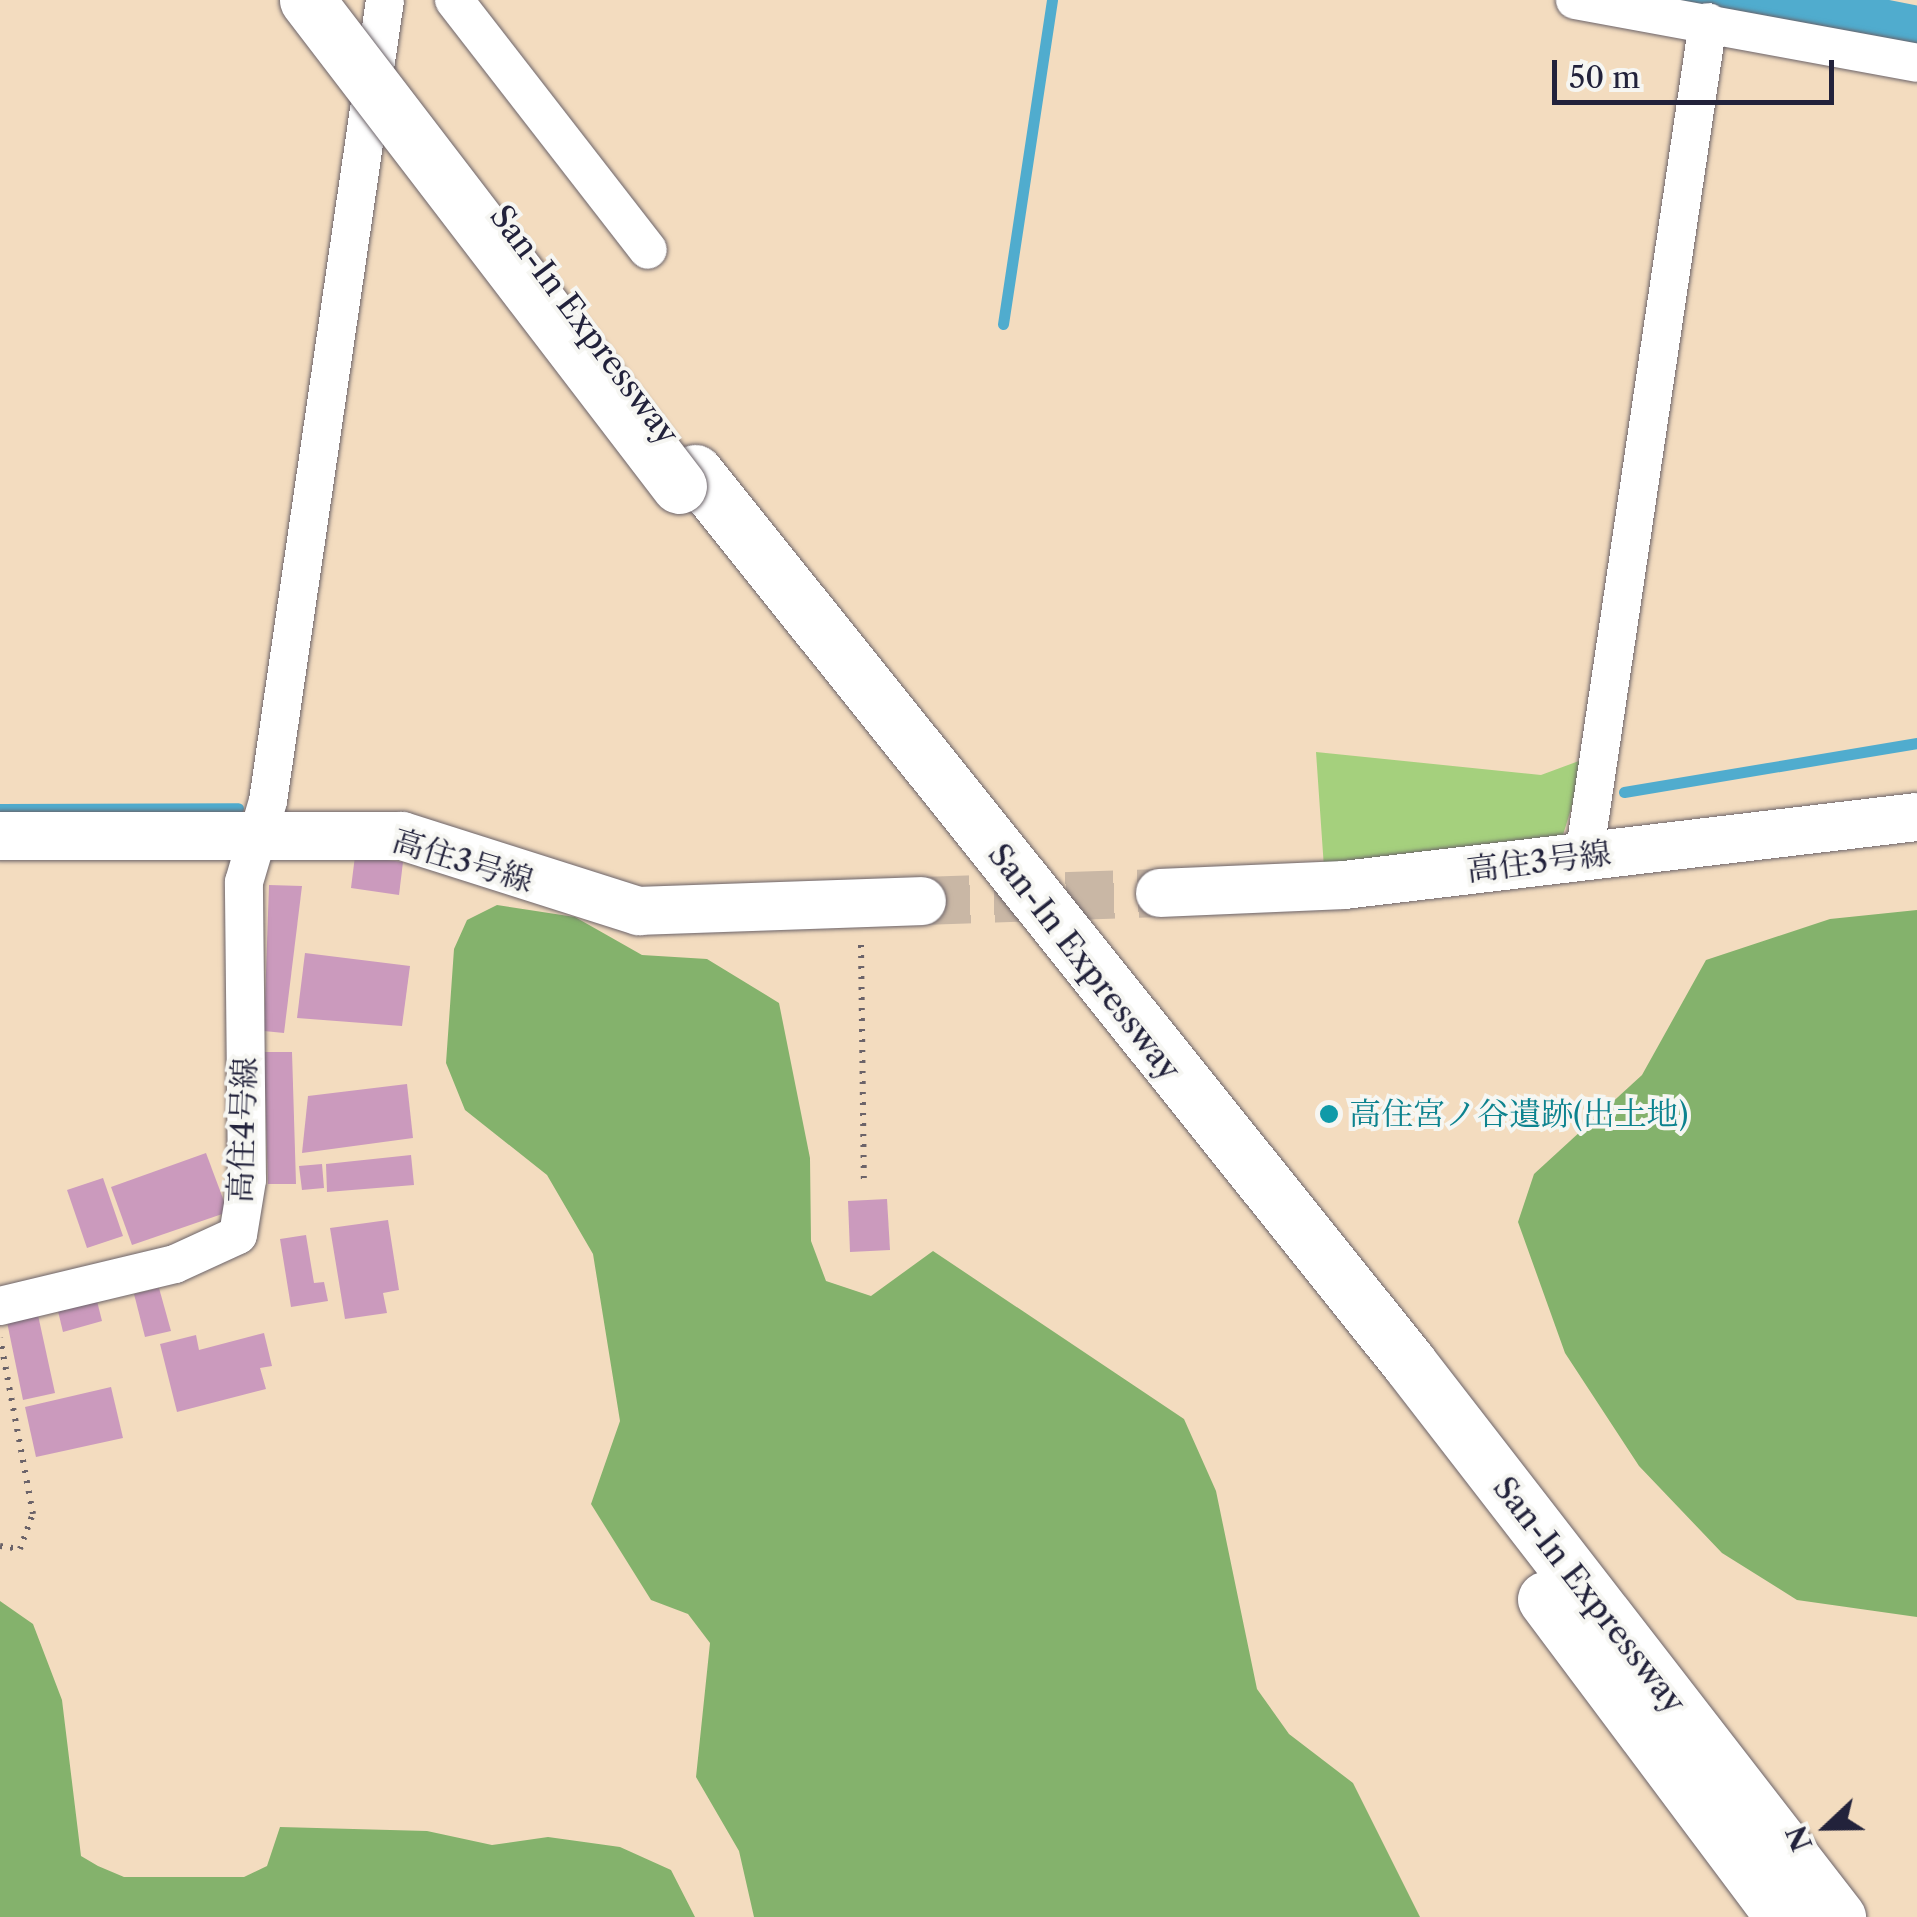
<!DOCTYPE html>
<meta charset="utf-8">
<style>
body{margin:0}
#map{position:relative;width:1917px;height:1917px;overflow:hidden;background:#f3dcbf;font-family:"Libre Caslon Text","Noto Serif JP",serif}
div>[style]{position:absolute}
.green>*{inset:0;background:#a5d07d}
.forest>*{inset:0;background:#84b26c}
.stream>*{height:11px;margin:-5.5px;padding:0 5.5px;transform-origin:5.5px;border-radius:5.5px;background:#50acce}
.river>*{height:68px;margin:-34px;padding:0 34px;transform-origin:34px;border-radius:34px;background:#50acce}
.building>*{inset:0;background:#cb9abd}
.tertiary-tunnel>*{height:48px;margin-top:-24px;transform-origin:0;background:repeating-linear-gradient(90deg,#c9b7a5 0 48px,transparent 0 72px)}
.path>*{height:6px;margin-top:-3px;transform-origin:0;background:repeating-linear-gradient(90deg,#6b6369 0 2.5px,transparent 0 10.5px)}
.roads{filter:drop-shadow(0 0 2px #6b6369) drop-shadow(0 0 2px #6b6369)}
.minor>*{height:38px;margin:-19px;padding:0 19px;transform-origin:19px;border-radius:19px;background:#fff}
.tertiary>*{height:48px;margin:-24px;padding:0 24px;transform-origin:24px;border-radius:24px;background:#fff}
.motorway>*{height:55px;margin:-27.5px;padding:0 27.5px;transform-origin:27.5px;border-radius:27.5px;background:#fff}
.bridges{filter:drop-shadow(0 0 2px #6b6369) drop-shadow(0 0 2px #6b6369)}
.motorway-bridge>*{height:55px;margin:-27.5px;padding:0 27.5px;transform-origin:27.5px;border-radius:27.5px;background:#fff}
.dots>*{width:28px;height:28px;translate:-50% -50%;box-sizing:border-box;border:5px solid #f6f6f2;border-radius:50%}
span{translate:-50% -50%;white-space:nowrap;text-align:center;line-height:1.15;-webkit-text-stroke:8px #f6f6f2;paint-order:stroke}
.street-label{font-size:32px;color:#22223b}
.culture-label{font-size:32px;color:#0d838f}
.left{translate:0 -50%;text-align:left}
.north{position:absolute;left:1777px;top:1777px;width:100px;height:100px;-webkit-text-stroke:8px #f6f6f2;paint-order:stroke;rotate:248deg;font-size:28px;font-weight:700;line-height:40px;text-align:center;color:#22223b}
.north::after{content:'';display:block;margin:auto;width:35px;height:45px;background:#22223b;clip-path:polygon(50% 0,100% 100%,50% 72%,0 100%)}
.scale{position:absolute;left:1552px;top:60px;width:282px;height:45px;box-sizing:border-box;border:5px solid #22223b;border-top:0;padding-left:12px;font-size:30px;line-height:35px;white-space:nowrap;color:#22223b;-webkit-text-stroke:8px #f6f6f2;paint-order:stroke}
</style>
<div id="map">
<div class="green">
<i style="clip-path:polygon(1316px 752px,1541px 775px,1587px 758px,1562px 838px,1324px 868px)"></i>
</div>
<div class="forest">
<i style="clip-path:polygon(497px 905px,575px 917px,642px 955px,707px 959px,779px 1003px,810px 1158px,811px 1241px,826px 1281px,871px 1296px,933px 1251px,1184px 1419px,1216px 1491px,1257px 1689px,1289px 1734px,1353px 1783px,1420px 1917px,754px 1917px,739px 1851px,696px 1777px,710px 1643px,688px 1614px,651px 1600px,591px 1504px,620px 1421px,593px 1254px,547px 1175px,465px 1110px,446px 1063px,454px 949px,467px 920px)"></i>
<i style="clip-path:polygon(1917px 910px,1917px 1617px,1797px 1600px,1722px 1553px,1639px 1466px,1565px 1353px,1518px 1222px,1534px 1174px,1642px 1075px,1706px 960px,1830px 919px)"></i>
<i style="clip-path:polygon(0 1601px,33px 1624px,62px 1700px,81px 1856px,98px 1866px,124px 1877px,244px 1877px,267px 1866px,280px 1827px,427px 1831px,492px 1845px,548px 1837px,620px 1847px,671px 1870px,695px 1917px,0 1917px)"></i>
</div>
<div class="stream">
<i style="left:1003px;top:324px;width:328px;rotate:-81.4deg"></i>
<i style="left:1624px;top:792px;width:297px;rotate:-9.5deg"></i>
<i style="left:0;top:809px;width:238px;rotate:-0.2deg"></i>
</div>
<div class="river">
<i style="left:1711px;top:0;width:210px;rotate:11deg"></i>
</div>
<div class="building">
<i style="clip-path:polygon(355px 856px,403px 862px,399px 895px,351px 888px)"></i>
<i style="clip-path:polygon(269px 885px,302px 886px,284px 1033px,264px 1031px)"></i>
<i style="clip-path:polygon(305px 953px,410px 966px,402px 1026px,297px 1018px)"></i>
<i style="clip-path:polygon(264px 1052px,292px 1052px,296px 1184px,268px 1184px)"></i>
<i style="clip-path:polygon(407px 1084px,413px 1138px,302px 1153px,308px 1096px)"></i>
<i style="clip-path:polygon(206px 1153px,228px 1212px,132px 1245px,111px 1187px)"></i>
<i style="clip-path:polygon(411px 1155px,414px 1185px,327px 1192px,326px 1164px)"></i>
<i style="clip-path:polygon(322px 1164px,324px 1188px,302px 1190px,299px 1166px)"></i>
<i style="clip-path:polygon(103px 1178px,123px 1236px,87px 1248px,67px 1190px)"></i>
<i style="clip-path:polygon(887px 1199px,890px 1250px,850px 1252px,848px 1201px)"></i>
<i style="clip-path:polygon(388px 1220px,399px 1290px,383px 1293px,387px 1313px,345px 1319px,330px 1228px)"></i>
<i style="clip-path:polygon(306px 1235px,314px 1283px,324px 1282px,328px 1301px,291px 1307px,280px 1239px)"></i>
<i style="clip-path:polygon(159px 1288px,171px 1331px,145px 1337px,134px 1294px)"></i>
<i style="clip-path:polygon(96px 1297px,102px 1321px,63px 1332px,57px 1307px)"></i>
<i style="clip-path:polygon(38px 1315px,55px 1393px,23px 1400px,7px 1322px)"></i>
<i style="clip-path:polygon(264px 1333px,272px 1366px,260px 1368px,266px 1389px,177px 1412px,160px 1344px,196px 1335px,199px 1350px)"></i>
<i style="clip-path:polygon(111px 1387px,123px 1438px,36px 1457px,25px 1407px)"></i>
</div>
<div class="tertiary-tunnel">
<i style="left:922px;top:901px;width:238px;rotate:-1.9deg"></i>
</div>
<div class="path">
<i style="left:861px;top:945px;width:239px;rotate:89.3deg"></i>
<i style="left:0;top:1546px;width:20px;rotate:9deg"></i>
<i style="left:20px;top:1549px;width:37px;rotate:-70deg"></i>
<i style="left:33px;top:1514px;width:179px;rotate:-100.6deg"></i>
</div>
<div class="roads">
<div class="minor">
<i style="left:454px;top:0;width:316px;rotate:52.2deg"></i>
<i style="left:1575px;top:0;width:348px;rotate:10.4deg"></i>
<i style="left:1584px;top:857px;width:844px;rotate:-81.55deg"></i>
<i style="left:0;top:1306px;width:180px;rotate:-13.5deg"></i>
<i style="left:175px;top:1264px;width:69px;rotate:-24.7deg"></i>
<i style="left:238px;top:1235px;width:56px;rotate:-80.7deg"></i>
<i style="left:247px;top:1180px;width:298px;rotate:-90.6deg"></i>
<i style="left:244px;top:882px;width:84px;rotate:-73.5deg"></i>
<i style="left:268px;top:801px;width:809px;rotate:-81.69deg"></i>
</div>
<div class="tertiary">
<i style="left:0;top:836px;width:402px"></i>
<i style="left:402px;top:836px;width:249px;rotate:17.6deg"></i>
<i style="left:639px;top:911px;width:283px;rotate:-2deg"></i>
<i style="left:1160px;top:893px;width:184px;rotate:-2.5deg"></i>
<i style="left:1344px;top:885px;width:577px;rotate:-6.77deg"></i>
</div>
<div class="motorway">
<i style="left:695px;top:472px;width:1142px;rotate:51.29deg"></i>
<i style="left:1409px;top:1363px;width:701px;rotate:52.25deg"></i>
<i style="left:1545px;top:1599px;width:397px;rotate:53.2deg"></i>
</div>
</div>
<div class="bridges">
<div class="motorway-bridge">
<i style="left:307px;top:0;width:612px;rotate:52.57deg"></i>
</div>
</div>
<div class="dots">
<i style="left:1329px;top:1114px;background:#0f9aa8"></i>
</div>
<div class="street-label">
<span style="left:584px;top:325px;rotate:53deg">San-In Expressway</span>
<span style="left:463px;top:861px;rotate:17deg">高住3号線</span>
<span style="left:1539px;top:862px;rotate:-7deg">高住3号線</span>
<span style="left:1084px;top:962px;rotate:52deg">San-In Expressway</span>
<span style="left:243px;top:1130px;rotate:-88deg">高住4号線</span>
<span style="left:1589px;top:1595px;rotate:52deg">San-In Expressway</span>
</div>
<div class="culture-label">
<span class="left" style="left:1349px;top:1114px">高住宮ノ谷遺跡(出土地)</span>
</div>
<div class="north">N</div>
<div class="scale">50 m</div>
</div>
